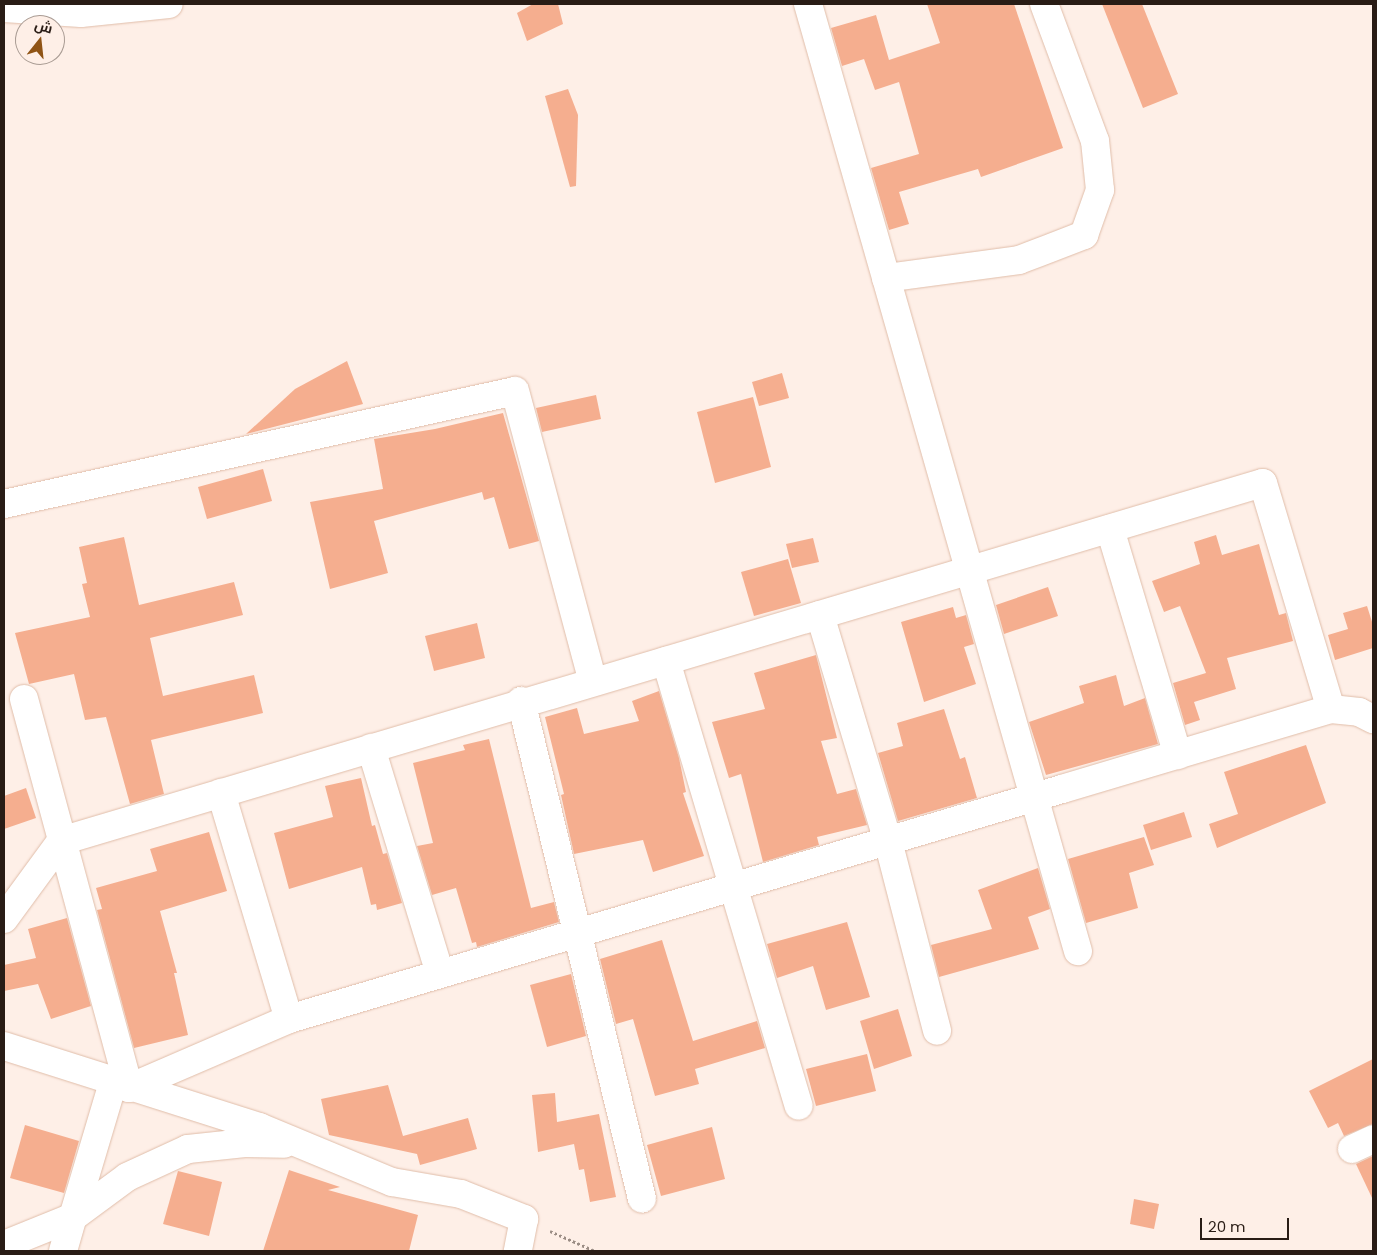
<!DOCTYPE html>
<meta charset="utf-8">
<style>
body{margin:0}
#map{position:relative;width:1377px;height:1255px;overflow:hidden;background:#feefe7;font-family:Poppins,Cairo,sans-serif}
div>[style]{position:absolute}
.building>*{inset:0;background:#f5ae8f}
.path>*{height:3px;margin-top:-1.5px;transform-origin:0;background:repeating-linear-gradient(90deg,#9b8d85 0 2.5px,transparent 0 5px)}
.roads{filter:drop-shadow(0 0 1px #e0bda9) drop-shadow(0 0 1px #e0bda9)}
.street>*{height:28px;margin:-14px;padding:0 14px;transform-origin:14px;border-radius:14px;background:#fff}
span{translate:-50% -50%;white-space:nowrap;text-align:center;line-height:1.15;-webkit-text-stroke:4px #feefe7;paint-order:stroke}
.frame{position:absolute;inset:0;border:5px solid #291c15;pointer-events:none}
.north{position:absolute;left:15px;top:15px;width:50px;height:50px;box-sizing:border-box;background:#feefe7;border:1px solid #a99b93;border-radius:50%;rotate:16deg;font-size:14px;font-weight:700;line-height:20px;text-align:center;color:#291c15}
.north::after{content:'';display:block;margin:auto;width:18px;height:22px;background:#905415;clip-path:polygon(50% 0,100% 100%,50% 72%,0 100%)}
.scale{position:absolute;left:1200px;top:1218px;width:89px;height:22px;box-sizing:border-box;border:2px solid #291c15;border-top:0;padding-left:6px;font-size:15px;line-height:18px;white-space:nowrap;color:#291c15;-webkit-text-stroke:4px #feefe7;paint-order:stroke}
</style>
<div id="map">
<div class="building">
<i style="clip-path:polygon(533px 4px,558px 4px,563px 24px,527px 41px,517px 13px)"></i>
<i style="clip-path:polygon(927px 4px,1014px 4px,1063px 148px,981px 177px,978px 169px,899px 192px,909px 224px,889px 230px,871px 168px,919px 154px,899px 82px,875px 90px,864px 59px,842px 66px,831px 28px,876px 15px,889px 60px,940px 43px)"></i>
<i style="clip-path:polygon(1102px 4px,1142px 4px,1178px 94px,1143px 108px)"></i>
<i style="clip-path:polygon(568px 89px,578px 115px,576px 186px,570px 187px,545px 96px)"></i>
<i style="clip-path:polygon(347px 361px,363px 404px,246px 434px,295px 389px)"></i>
<i style="clip-path:polygon(782px 373px,789px 398px,759px 406px,752px 382px)"></i>
<i style="clip-path:polygon(596px 395px,601px 419px,542px 432px,536px 408px)"></i>
<i style="clip-path:polygon(753px 397px,771px 467px,715px 483px,697px 412px)"></i>
<i style="clip-path:polygon(503px 413px,539px 541px,509px 549px,494px 497px,484px 500px,482px 492px,374px 521px,388px 573px,330px 589px,310px 502px,383px 489px,374px 439px,435px 429px)"></i>
<i style="clip-path:polygon(263px 469px,272px 501px,207px 519px,198px 487px)"></i>
<i style="clip-path:polygon(1216px 535px,1222px 555px,1259px 544px,1279px 615px,1286px 613px,1293px 641px,1227px 658px,1236px 689px,1194px 702px,1200px 720px,1185px 725px,1173px 683px,1206px 673px,1180px 606px,1164px 612px,1152px 581px,1200px 564px,1194px 542px)"></i>
<i style="clip-path:polygon(124px 537px,139px 605px,234px 582px,243px 615px,150px 638px,163px 696px,254px 675px,263px 713px,151px 740px,164px 794px,130px 804px,106px 717px,85px 720px,74px 674px,29px 684px,15px 633px,90px 617px,82px 584px,87px 583px,79px 547px)"></i>
<i style="clip-path:polygon(813px 538px,819px 562px,792px 568px,786px 544px)"></i>
<i style="clip-path:polygon(788px 559px,801px 603px,754px 616px,741px 572px)"></i>
<i style="clip-path:polygon(1048px 587px,1058px 616px,1004px 634px,996px 605px)"></i>
<i style="clip-path:polygon(1367px 606px,1373px 625px,1373px 648px,1335px 660px,1328px 635px,1348px 629px,1343px 613px)"></i>
<i style="clip-path:polygon(953px 607px,956px 618px,966px 615px,974px 644px,964px 647px,976px 684px,924px 702px,901px 622px)"></i>
<i style="clip-path:polygon(477px 623px,485px 658px,434px 671px,425px 636px)"></i>
<i style="clip-path:polygon(816px 655px,837px 738px,821px 741px,837px 794px,856px 789px,867px 825px,817px 837px,819px 845px,763px 862px,741px 774px,729px 778px,712px 722px,765px 709px,754px 673px)"></i>
<i style="clip-path:polygon(1116px 675px,1124px 706px,1145px 698px,1158px 744px,1046px 775px,1029px 722px,1084px 703px,1079px 686px)"></i>
<i style="clip-path:polygon(659px 691px,679px 758px,686px 792px,683px 793px,704px 856px,653px 872px,643px 840px,574px 854px,561px 795px,564px 794px,545px 717px,577px 708px,584px 734px,639px 721px,632px 701px)"></i>
<i style="clip-path:polygon(944px 709px,960px 759px,965px 757px,977px 798px,898px 821px,878px 753px,903px 746px,897px 723px)"></i>
<i style="clip-path:polygon(489px 739px,531px 908px,554px 902px,559px 922px,477px 947px,476px 942px,472px 943px,456px 888px,432px 895px,417px 846px,433px 843px,413px 763px,465px 750px,463px 745px)"></i>
<i style="clip-path:polygon(1306px 745px,1326px 803px,1217px 848px,1209px 824px,1238px 814px,1224px 772px)"></i>
<i style="clip-path:polygon(361px 778px,372px 826px,375px 825px,383px 854px,387px 853px,402px 903px,377px 910px,376px 904px,371px 905px,362px 867px,289px 889px,274px 833px,333px 817px,325px 786px)"></i>
<i style="clip-path:polygon(26px 788px,36px 818px,4px 829px,4px 796px)"></i>
<i style="clip-path:polygon(1184px 812px,1192px 837px,1151px 850px,1143px 825px)"></i>
<i style="clip-path:polygon(209px 832px,227px 891px,160px 911px,177px 973px,174px 973px,188px 1035px,134px 1048px,97px 910px,102px 909px,96px 888px,157px 871px,150px 849px)"></i>
<i style="clip-path:polygon(1144px 837px,1154px 865px,1129px 873px,1138px 908px,1086px 923px,1068px 859px)"></i>
<i style="clip-path:polygon(1038px 868px,1050px 909px,1028px 917px,1039px 949px,939px 977px,931px 945px,992px 929px,978px 890px)"></i>
<i style="clip-path:polygon(67px 918px,91px 1006px,51px 1019px,38px 984px,4px 991px,4px 965px,36px 958px,28px 929px)"></i>
<i style="clip-path:polygon(847px 922px,870px 997px,826px 1010px,813px 966px,777px 978px,767px 944px)"></i>
<i style="clip-path:polygon(662px 940px,693px 1041px,757px 1021px,765px 1048px,695px 1069px,699px 1084px,655px 1096px,633px 1019px,616px 1024px,600px 959px)"></i>
<i style="clip-path:polygon(571px 974px,586px 1036px,547px 1047px,530px 985px)"></i>
<i style="clip-path:polygon(898px 1009px,912px 1056px,874px 1069px,860px 1021px)"></i>
<i style="clip-path:polygon(867px 1054px,876px 1091px,816px 1106px,806px 1069px)"></i>
<i style="clip-path:polygon(1373px 1059px,1373px 1124px,1344px 1136px,1338px 1123px,1328px 1128px,1309px 1091px)"></i>
<i style="clip-path:polygon(388px 1085px,403px 1136px,468px 1118px,477px 1149px,420px 1165px,417px 1154px,329px 1135px,321px 1099px)"></i>
<i style="clip-path:polygon(555px 1093px,557px 1122px,599px 1114px,616px 1197px,590px 1202px,584px 1169px,579px 1170px,574px 1144px,538px 1152px,532px 1095px)"></i>
<i style="clip-path:polygon(25px 1125px,79px 1141px,64px 1193px,10px 1178px)"></i>
<i style="clip-path:polygon(712px 1127px,725px 1179px,661px 1196px,647px 1145px)"></i>
<i style="clip-path:polygon(1373px 1156px,1373px 1200px,1356px 1164px)"></i>
<i style="clip-path:polygon(289px 1170px,340px 1187px,328px 1190px,418px 1215px,409px 1251px,263px 1251px)"></i>
<i style="clip-path:polygon(178px 1171px,222px 1182px,209px 1236px,163px 1224px)"></i>
<i style="clip-path:polygon(1134px 1199px,1159px 1204px,1154px 1229px,1130px 1224px)"></i>
</div>
<div class="path">
<i style="left:550px;top:1231px;width:49px;rotate:24deg"></i>
</div>
<div class="roads">
<div class="street">
<i style="left:808px;top:4px;width:985px;rotate:74.09deg"></i>
<i style="left:4px;top:8px;width:77px;rotate:3.7deg"></i>
<i style="left:81px;top:13px;width:88px;rotate:-5.8deg"></i>
<i style="left:886px;top:278px;width:134px;rotate:-7.7deg"></i>
<i style="left:1019px;top:260px;width:70px;rotate:-21deg"></i>
<i style="left:1084px;top:235px;width:48px;rotate:-70.4deg"></i>
<i style="left:1100px;top:190px;width:49px;rotate:-95.8deg"></i>
<i style="left:1095px;top:141px;width:146px;rotate:-110.4deg"></i>
<i style="left:4px;top:504px;width:523px;rotate:-12.47deg"></i>
<i style="left:515px;top:391px;width:301px;rotate:75deg"></i>
<i style="left:1110px;top:529px;width:236px;rotate:73.3deg"></i>
<i style="left:820px;top:615px;width:236px;rotate:73.3deg"></i>
<i style="left:888px;top:841px;width:196px;rotate:75.5deg"></i>
<i style="left:666px;top:661px;width:464px;rotate:73.4deg"></i>
<i style="left:24px;top:699px;width:403px;rotate:74.9deg"></i>
<i style="left:521px;top:701px;width:512px;rotate:76.34deg"></i>
<i style="left:371px;top:748px;width:236px;rotate:73deg"></i>
<i style="left:221px;top:793px;width:236px;rotate:73.3deg"></i>
<i style="left:4px;top:919px;width:97px;rotate:-53.8deg"></i>
<i style="left:61px;top:841px;width:1254px;rotate:-16.59deg"></i>
<i style="left:1263px;top:483px;width:236px;rotate:73.3deg"></i>
<i style="left:4px;top:1046px;width:268px;rotate:17.6deg"></i>
<i style="left:259px;top:1127px;width:144px;rotate:22.5deg"></i>
<i style="left:392px;top:1182px;width:70px;rotate:9.9deg"></i>
<i style="left:461px;top:1194px;width:68px;rotate:21.6deg"></i>
<i style="left:524px;top:1219px;width:33px;rotate:101deg"></i>
<i style="left:129px;top:1088px;width:174px;rotate:-23.3deg"></i>
<i style="left:289px;top:1019px;width:806px;rotate:-16.57deg"></i>
<i style="left:1062px;top:789px;width:281px;rotate:-16.6deg"></i>
<i style="left:1331px;top:709px;width:28px;rotate:6deg"></i>
<i style="left:1359px;top:712px;width:16px;rotate:27deg"></i>
<i style="left:1352px;top:1149px;width:23px;rotate:-25deg"></i>
<i style="left:4px;top:1245px;width:74px;rotate:-22.1deg"></i>
<i style="left:73px;top:1217px;width:140px;rotate:-73.4deg"></i>
<i style="left:63px;top:1251px;width:35px;rotate:-74deg"></i>
<i style="left:73px;top:1217px;width:67px;rotate:-36.5deg"></i>
<i style="left:127px;top:1177px;width:67px;rotate:-24.7deg"></i>
<i style="left:188px;top:1149px;width:57px;rotate:-6deg"></i>
<i style="left:245px;top:1143px;width:39px;rotate:1deg"></i>
</div>
</div>
<div class="frame"></div>
<div class="north">ش</div>
<div class="scale">20 m</div>
</div>
